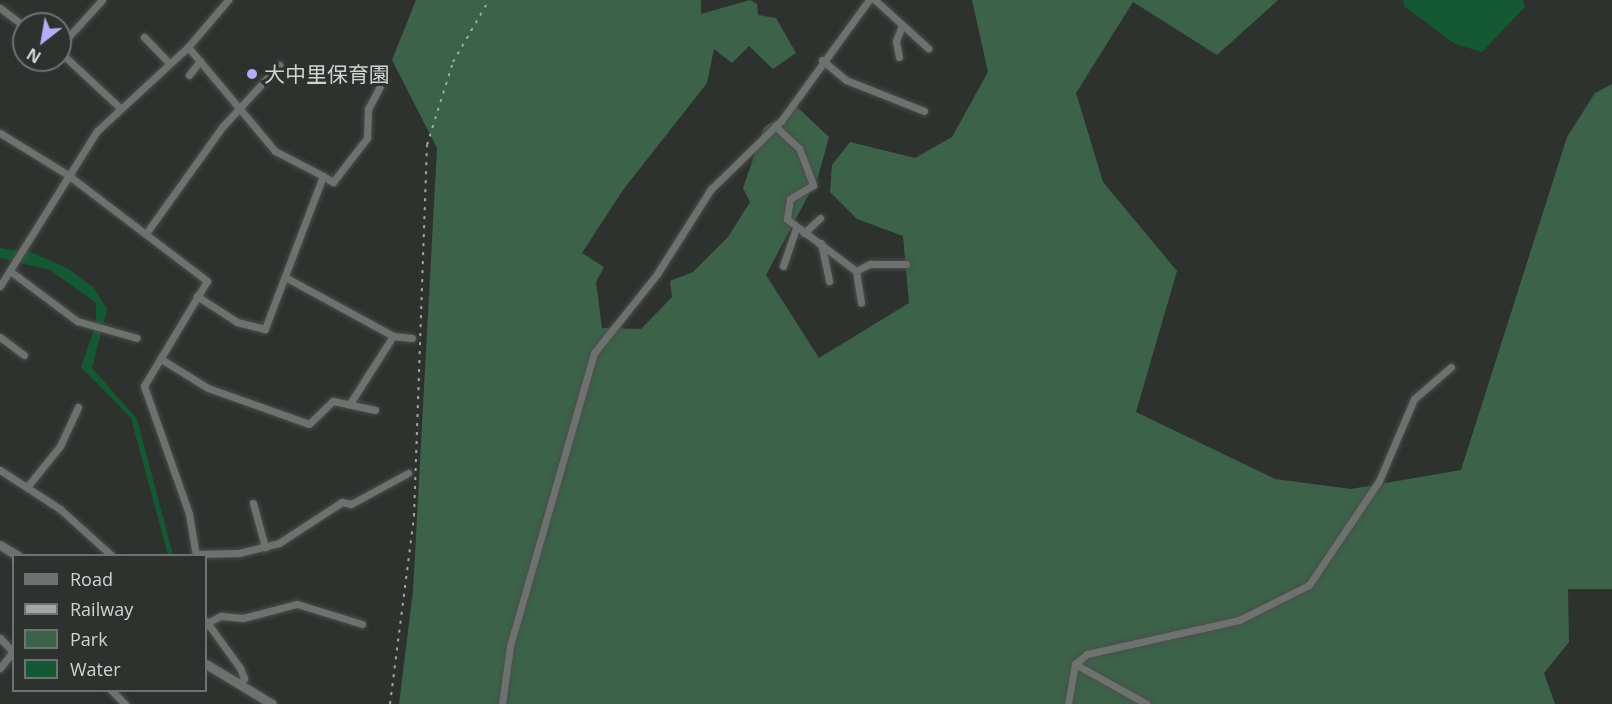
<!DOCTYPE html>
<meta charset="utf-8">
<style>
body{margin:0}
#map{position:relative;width:1612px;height:704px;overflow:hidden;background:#2e322f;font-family:"Open Sans","Noto Sans JP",sans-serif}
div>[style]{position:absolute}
.green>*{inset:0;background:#3c6249}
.water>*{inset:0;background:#155834}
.roads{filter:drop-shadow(0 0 2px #4b4e4b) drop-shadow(0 0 2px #4b4e4b)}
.minor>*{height:7px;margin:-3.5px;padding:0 3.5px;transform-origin:3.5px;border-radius:3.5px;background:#6e726f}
.secondary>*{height:9px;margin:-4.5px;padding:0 4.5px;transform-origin:4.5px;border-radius:4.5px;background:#6e726f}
.rail>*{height:2px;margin-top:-1px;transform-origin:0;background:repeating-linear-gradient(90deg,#a3a6a3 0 3px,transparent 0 9px)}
.dots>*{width:16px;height:16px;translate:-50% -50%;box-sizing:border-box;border:3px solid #2e322f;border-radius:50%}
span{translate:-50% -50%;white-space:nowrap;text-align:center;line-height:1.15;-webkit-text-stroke:6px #2e322f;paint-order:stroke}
.poi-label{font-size:21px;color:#d1d3d1}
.left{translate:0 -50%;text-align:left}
.legend{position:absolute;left:12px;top:554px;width:195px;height:138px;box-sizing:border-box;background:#2e322f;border:2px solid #6f7270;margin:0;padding:8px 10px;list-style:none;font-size:18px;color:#d1d3d1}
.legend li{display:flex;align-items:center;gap:12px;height:30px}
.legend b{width:30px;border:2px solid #6f7270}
.north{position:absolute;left:12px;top:12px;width:60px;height:60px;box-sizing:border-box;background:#2e322f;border:2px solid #6f7270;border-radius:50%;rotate:211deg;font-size:16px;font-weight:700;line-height:24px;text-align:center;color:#d1d3d1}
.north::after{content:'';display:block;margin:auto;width:21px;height:27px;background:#b3adf9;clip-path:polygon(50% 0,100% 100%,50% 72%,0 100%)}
</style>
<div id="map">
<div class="green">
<i style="clip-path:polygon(416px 0,701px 0,701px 14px,750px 0,757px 4px,758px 15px,776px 18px,796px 53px,773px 69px,749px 46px,732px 63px,714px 49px,707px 83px,623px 190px,582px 253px,604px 267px,596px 282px,602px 328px,641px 329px,672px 297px,670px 281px,693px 272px,728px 237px,750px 202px,743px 188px,764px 127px,797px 107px,829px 137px,818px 177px,766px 275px,819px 358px,909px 303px,903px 236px,857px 219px,830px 192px,832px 165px,850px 142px,915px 158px,952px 137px,988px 72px,972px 0,1278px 0,1217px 55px,1133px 2px,1076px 93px,1103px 182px,1177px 271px,1136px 412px,1275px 479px,1351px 489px,1461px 470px,1567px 137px,1595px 93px,1612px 84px,1612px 589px,1568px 589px,1569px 642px,1544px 673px,1555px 704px,399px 704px,413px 591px,437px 148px,392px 60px)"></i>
</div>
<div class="water">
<i style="clip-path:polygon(1403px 0,1523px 0,1525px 7px,1482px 52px,1455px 44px,1404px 6px)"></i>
<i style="clip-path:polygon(0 248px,31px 252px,69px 269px,94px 288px,107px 309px,92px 368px,137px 419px,173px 555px,168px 555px,131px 418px,81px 367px,96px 324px,96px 303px,50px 270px,0 258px)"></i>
</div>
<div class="roads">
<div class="minor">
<i style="left:875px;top:0;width:72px;rotate:42.2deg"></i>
<i style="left:0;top:8px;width:30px;rotate:37deg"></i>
<i style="left:144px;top:37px;width:36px;rotate:46deg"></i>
<i style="left:60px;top:46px;width:62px;rotate:-47.6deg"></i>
<i style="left:188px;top:47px;width:136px;rotate:50.1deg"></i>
<i style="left:275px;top:151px;width:54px;rotate:27.5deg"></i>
<i style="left:323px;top:176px;width:164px;rotate:110.8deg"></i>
<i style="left:265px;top:329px;width:29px;rotate:-166deg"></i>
<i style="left:237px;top:322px;width:48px;rotate:-147deg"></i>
<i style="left:60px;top:52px;width:81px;rotate:43deg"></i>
<i style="left:899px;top:57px;width:16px;rotate:-101deg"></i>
<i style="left:896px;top:41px;width:17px;rotate:-69deg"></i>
<i style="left:822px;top:60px;width:31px;rotate:40deg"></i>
<i style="left:846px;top:80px;width:84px;rotate:21.7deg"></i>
<i style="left:189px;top:75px;width:18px;rotate:-52deg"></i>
<i style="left:775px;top:126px;width:33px;rotate:43deg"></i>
<i style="left:799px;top:148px;width:40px;rotate:69deg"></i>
<i style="left:813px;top:185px;width:27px;rotate:149deg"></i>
<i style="left:790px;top:199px;width:20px;rotate:99deg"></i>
<i style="left:787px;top:219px;width:86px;rotate:37deg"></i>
<i style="left:856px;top:271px;width:16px;rotate:-27deg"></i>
<i style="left:870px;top:264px;width:36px"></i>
<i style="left:0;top:133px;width:80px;rotate:31.7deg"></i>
<i style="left:68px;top:175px;width:175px;rotate:37.3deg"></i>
<i style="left:207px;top:281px;width:122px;rotate:121deg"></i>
<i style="left:144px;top:386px;width:136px;rotate:70.6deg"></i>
<i style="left:189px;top:514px;width:43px;rotate:80.5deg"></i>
<i style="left:323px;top:176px;width:12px;rotate:31deg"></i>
<i style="left:333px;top:182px;width:56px;rotate:-52.3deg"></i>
<i style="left:367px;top:138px;width:29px;rotate:-88deg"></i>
<i style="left:368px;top:109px;width:36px;rotate:-62deg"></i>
<i style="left:147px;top:232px;width:130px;rotate:-54.4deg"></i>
<i style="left:223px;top:126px;width:83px;rotate:-47.4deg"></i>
<i style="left:804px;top:233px;width:22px;rotate:-43deg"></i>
<i style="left:821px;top:243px;width:39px;rotate:78deg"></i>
<i style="left:783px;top:266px;width:40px;rotate:-71.1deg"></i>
<i style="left:10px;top:271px;width:84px;rotate:36.7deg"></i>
<i style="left:77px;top:321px;width:62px;rotate:15.8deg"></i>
<i style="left:856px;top:271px;width:32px;rotate:81deg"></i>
<i style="left:285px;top:277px;width:123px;rotate:28.6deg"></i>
<i style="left:393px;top:336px;width:19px;rotate:6deg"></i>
<i style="left:0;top:286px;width:183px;rotate:-58deg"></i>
<i style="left:97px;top:131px;width:124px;rotate:-42.7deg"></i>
<i style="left:188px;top:47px;width:62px;rotate:-49.6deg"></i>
<i style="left:0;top:337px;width:30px;rotate:37deg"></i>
<i style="left:161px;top:359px;width:55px;rotate:31.7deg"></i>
<i style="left:208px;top:388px;width:107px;rotate:19.6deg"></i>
<i style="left:309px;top:424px;width:33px;rotate:-44deg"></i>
<i style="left:333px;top:401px;width:43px;rotate:12.1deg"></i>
<i style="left:351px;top:402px;width:78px;rotate:-57.5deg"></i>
<i style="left:0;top:470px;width:72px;rotate:33deg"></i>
<i style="left:60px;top:509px;width:70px;rotate:42.1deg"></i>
<i style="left:27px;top:487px;width:53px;rotate:-51.2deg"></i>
<i style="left:60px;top:446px;width:43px;rotate:-65.2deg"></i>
<i style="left:253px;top:503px;width:46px;rotate:74.7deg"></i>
<i style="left:196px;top:554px;width:43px;rotate:-1.3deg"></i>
<i style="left:239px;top:553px;width:41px;rotate:-14deg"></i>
<i style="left:279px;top:543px;width:75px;rotate:-33.1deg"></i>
<i style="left:342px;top:502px;width:9px;rotate:13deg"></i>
<i style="left:351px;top:504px;width:65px;rotate:-28.5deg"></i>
<i style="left:206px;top:621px;width:58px;rotate:54.1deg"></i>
<i style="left:240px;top:668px;width:11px;rotate:68deg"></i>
<i style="left:244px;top:678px;width:8px;rotate:120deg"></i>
<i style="left:207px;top:623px;width:16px;rotate:-27deg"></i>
<i style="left:221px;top:616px;width:22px;rotate:5deg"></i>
<i style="left:243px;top:618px;width:56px;rotate:-14.5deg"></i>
<i style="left:297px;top:604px;width:68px;rotate:17.1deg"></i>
<i style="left:0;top:638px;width:16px;rotate:47deg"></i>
<i style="left:1075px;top:664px;width:82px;rotate:29.1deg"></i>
<i style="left:0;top:668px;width:23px;rotate:-52deg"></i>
<i style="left:111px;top:690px;width:20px;rotate:45deg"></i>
<i style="left:502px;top:704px;width:59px;rotate:-82.1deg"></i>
<i style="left:510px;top:646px;width:305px;rotate:-74deg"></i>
<i style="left:594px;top:353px;width:101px;rotate:-51.4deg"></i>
<i style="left:657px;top:274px;width:101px;rotate:-57.6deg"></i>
<i style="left:711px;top:189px;width:98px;rotate:-44.2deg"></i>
<i style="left:781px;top:121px;width:150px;rotate:-54deg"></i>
<i style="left:1068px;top:704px;width:41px;rotate:-80.1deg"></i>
<i style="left:1075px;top:664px;width:16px;rotate:-40deg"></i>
<i style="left:1087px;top:654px;width:156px;rotate:-12.6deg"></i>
<i style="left:1239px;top:620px;width:78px;rotate:-26.6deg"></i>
<i style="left:1309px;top:585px;width:125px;rotate:-56.1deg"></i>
<i style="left:1379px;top:481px;width:89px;rotate:-66.9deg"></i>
<i style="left:1414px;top:399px;width:49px;rotate:-40.9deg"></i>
</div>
<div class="secondary">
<i style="left:0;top:545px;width:21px;rotate:31deg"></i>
<i style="left:206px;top:664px;width:77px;rotate:31.2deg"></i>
</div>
</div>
<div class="rail">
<i style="left:390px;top:704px;width:190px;rotate:-82.7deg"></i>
<i style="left:414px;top:516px;width:371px;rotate:-88deg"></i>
<i style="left:427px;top:145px;width:87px;rotate:-72.6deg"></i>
<i style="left:453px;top:62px;width:72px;rotate:-59.9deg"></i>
</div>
<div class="dots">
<i style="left:252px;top:74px;background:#b3adf9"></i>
</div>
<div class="poi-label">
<span class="left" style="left:264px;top:74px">大中里保育園</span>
</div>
<ul class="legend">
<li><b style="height:8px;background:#6e726f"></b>Road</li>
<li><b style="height:8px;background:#a3a6a3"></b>Railway</li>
<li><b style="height:16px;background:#3c6249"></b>Park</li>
<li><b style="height:16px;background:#155834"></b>Water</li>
</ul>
<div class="north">N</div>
</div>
